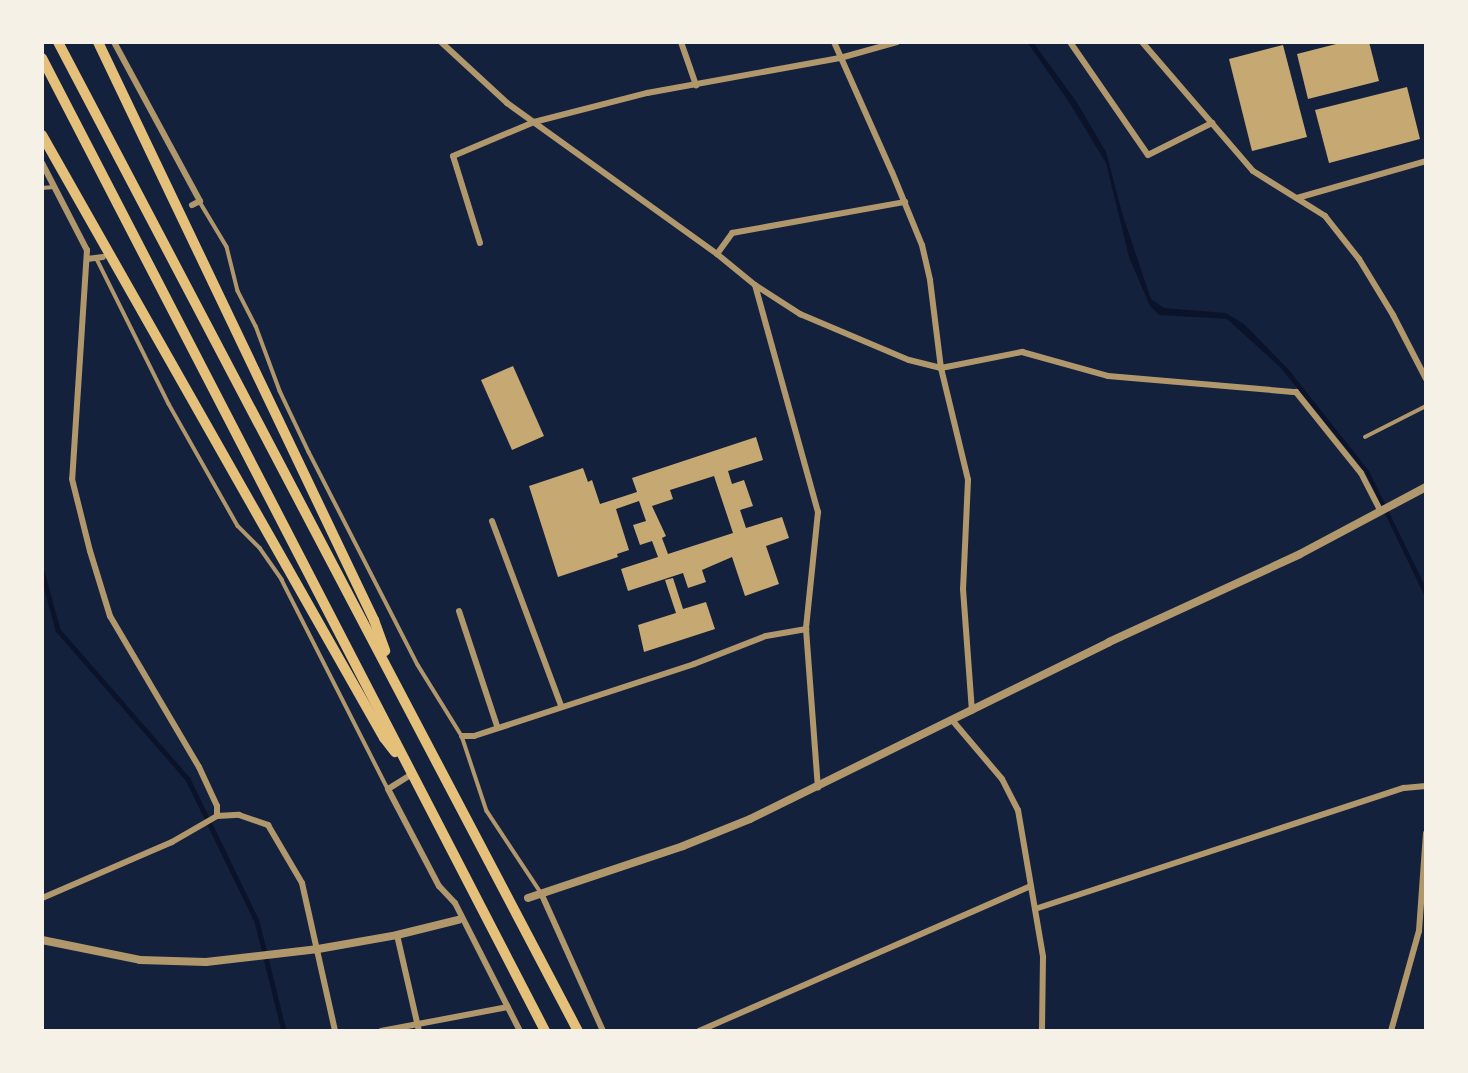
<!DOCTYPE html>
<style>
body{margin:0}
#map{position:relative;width:1468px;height:1073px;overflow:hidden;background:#14213d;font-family:"DM Sans",sans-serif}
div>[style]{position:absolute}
.water>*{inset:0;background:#0b132b}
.stream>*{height:4.5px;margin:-2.25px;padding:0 2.25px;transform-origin:2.25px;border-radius:2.25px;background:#0b132b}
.building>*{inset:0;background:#c6a872}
.service>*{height:3.5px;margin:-1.75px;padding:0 1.75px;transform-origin:1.75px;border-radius:1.75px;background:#b1986c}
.minor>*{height:6px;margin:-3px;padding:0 3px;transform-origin:3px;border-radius:3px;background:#b1986c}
.tertiary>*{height:8px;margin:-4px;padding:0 4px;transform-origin:4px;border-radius:4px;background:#b1986c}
.trunk>*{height:10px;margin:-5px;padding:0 5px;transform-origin:5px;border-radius:5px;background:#e5c07b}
span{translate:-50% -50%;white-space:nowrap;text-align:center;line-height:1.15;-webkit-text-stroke:5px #f6f1e7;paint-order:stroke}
.frame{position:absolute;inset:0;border:44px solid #f6f1e7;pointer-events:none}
</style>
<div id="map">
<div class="water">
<i style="clip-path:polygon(1027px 42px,1033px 42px,1078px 104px,1106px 152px,1123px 216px,1151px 299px,1164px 308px,1226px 313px,1244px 324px,1289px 370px,1369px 471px,1426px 588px,1426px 599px,1365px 472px,1280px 367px,1227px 319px,1159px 315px,1150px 306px,1129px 257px,1106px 163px,1069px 102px)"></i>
</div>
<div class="stream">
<i style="left:42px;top:571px;width:61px;rotate:74.8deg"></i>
<i style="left:58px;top:630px;width:198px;rotate:48.9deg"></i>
<i style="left:188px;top:779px;width:158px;rotate:64.1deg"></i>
<i style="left:257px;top:921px;width:113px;rotate:76.2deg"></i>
</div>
<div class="building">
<i style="clip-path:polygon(1344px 42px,1369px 42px,1379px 81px,1308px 99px,1297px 54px)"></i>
<i style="clip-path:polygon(1283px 45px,1307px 137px,1252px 151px,1229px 59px)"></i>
<i style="clip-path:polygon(1407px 87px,1420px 139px,1329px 163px,1315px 110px)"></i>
<i style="clip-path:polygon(513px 366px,544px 436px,512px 450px,481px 380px)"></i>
<i style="clip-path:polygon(evenodd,756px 437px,763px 460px,728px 471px,732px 484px,744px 480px,753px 506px,740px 510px,746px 528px,782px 517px,789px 538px,766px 546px,779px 584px,745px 596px,732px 557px,702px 570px,706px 582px,688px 588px,683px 573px,628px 591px,621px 569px,658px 557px,652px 541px,640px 545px,633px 525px,646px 521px,639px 501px,616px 509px,629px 550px,617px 554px,618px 557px,558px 577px,529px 486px,583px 468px,588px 482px,592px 480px,600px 504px,637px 492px,632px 478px,756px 437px,714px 476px,733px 533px,668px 554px,662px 538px,666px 536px,652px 506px,673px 499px,670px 490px,714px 476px)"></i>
<i style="clip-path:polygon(673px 578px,683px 609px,706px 602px,715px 629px,644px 652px,638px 625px,676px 613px,665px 580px)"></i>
</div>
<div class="service">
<i style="left:42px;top:188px;width:12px;rotate:-5deg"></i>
<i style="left:200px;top:202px;width:52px;rotate:59deg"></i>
<i style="left:227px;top:247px;width:45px;rotate:76deg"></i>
<i style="left:238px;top:291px;width:39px;rotate:63deg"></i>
<i style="left:256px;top:326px;width:69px;rotate:69.7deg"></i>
<i style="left:280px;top:391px;width:68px;rotate:64.6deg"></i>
<i style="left:309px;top:452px;width:239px;rotate:62.9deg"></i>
<i style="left:418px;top:665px;width:84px;rotate:58.2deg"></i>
<i style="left:462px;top:736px;width:79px;rotate:71.6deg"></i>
<i style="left:487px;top:811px;width:96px;rotate:56.5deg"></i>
<i style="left:97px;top:259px;width:162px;rotate:63.6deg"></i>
<i style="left:169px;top:404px;width:140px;rotate:60.5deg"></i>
<i style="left:238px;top:526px;width:31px;rotate:45deg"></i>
<i style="left:260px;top:548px;width:39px;rotate:55deg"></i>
<i style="left:282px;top:580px;width:234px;rotate:63.1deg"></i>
<i style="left:1365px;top:437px;width:68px;rotate:-26.9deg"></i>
</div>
<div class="minor">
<i style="left:114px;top:42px;width:181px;rotate:61.6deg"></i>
<i style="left:200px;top:201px;width:9px;rotate:153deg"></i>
<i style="left:441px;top:42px;width:90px;rotate:42.7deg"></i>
<i style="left:507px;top:103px;width:259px;rotate:35.7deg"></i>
<i style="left:717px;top:254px;width:49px;rotate:39.2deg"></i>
<i style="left:755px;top:285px;width:54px;rotate:32.8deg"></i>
<i style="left:800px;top:314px;width:118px;rotate:22.9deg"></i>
<i style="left:909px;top:360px;width:33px;rotate:14deg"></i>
<i style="left:941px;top:368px;width:83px;rotate:-11.2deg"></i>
<i style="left:1022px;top:352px;width:89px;rotate:15.6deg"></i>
<i style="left:1108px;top:376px;width:189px;rotate:4.9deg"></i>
<i style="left:1296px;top:392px;width:104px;rotate:51.3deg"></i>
<i style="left:1361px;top:473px;width:42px;rotate:62.8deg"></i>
<i style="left:681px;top:42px;width:46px;rotate:70.8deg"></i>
<i style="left:834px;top:42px;width:142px;rotate:66deg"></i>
<i style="left:892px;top:172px;width:79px;rotate:67.7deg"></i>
<i style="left:922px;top:245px;width:36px;rotate:77deg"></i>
<i style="left:930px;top:280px;width:89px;rotate:82.9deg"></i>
<i style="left:941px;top:368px;width:115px;rotate:76.4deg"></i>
<i style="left:968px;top:480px;width:109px;rotate:92.6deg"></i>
<i style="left:963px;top:589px;width:122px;rotate:85.8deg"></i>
<i style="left:1070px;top:42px;width:137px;rotate:55.4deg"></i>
<i style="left:1148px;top:155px;width:72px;rotate:-26.6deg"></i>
<i style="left:1142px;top:42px;width:170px;rotate:49.3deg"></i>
<i style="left:1253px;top:171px;width:85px;rotate:32deg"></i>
<i style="left:1325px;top:216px;width:55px;rotate:51.7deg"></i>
<i style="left:1359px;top:259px;width:66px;rotate:58.7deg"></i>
<i style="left:1393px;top:315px;width:72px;rotate:62.7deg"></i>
<i style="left:42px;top:163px;width:98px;rotate:62.7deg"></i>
<i style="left:87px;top:250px;width:229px;rotate:93.7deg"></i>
<i style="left:72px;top:479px;width:74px;rotate:76deg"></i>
<i style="left:90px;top:551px;width:68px;rotate:72.9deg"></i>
<i style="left:110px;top:616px;width:175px;rotate:59.5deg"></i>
<i style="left:199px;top:767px;width:43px;rotate:65.2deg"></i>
<i style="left:217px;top:806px;width:10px;rotate:90deg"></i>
<i style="left:217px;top:816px;width:52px;rotate:150deg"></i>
<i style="left:172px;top:842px;width:142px;rotate:156.7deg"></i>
<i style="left:1297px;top:198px;width:134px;rotate:-16deg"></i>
<i style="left:480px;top:243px;width:91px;rotate:-107.2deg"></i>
<i style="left:453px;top:156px;width:88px;rotate:-22.8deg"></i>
<i style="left:534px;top:122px;width:117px;rotate:-14.4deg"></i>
<i style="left:647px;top:93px;width:196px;rotate:-10.3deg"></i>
<i style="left:840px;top:58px;width:59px;rotate:-15.7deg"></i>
<i style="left:717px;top:254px;width:26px;rotate:-54deg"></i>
<i style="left:732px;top:233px;width:176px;rotate:-10.2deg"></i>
<i style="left:87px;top:259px;width:16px;rotate:-7deg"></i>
<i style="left:755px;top:285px;width:236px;rotate:74.5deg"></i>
<i style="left:818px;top:512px;width:118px;rotate:95.9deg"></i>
<i style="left:806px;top:629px;width:159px;rotate:85.7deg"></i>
<i style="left:492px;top:521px;width:197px;rotate:69.5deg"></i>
<i style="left:459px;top:611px;width:121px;rotate:71.7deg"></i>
<i style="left:952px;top:720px;width:77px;rotate:49.7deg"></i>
<i style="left:1002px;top:779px;width:35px;rotate:63deg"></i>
<i style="left:1018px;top:810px;width:149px;rotate:80.3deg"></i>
<i style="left:1043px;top:957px;width:74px;rotate:90.8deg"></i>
<i style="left:462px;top:736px;width:12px"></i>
<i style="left:474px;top:736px;width:231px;rotate:-18.1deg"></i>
<i style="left:694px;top:664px;width:77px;rotate:-21.3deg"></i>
<i style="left:766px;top:636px;width:41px;rotate:-9.9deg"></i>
<i style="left:412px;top:774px;width:28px;rotate:148deg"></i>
<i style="left:388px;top:789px;width:110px;rotate:62.3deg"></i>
<i style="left:439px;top:886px;width:23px;rotate:47deg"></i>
<i style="left:455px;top:903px;width:144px;rotate:63.1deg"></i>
<i style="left:217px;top:816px;width:22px;rotate:-3deg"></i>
<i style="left:239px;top:815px;width:31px;rotate:19deg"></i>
<i style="left:268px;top:825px;width:67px;rotate:59.6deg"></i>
<i style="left:302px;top:883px;width:152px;rotate:77.4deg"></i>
<i style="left:541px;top:893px;width:151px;rotate:65.8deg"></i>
<i style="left:1035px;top:909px;width:388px;rotate:-18.2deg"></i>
<i style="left:1404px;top:788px;width:22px;rotate:-5deg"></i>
<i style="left:397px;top:935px;width:98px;rotate:77.1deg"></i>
<i style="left:381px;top:1031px;width:129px;rotate:-10.7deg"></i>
<i style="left:699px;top:1031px;width:362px;rotate:-23.6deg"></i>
<i style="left:1391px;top:1031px;width:104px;rotate:-74.4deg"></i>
<i style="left:1419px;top:931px;width:98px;rotate:-85.9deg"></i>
</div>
<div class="tertiary">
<i style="left:528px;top:898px;width:163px;rotate:-18.5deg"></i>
<i style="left:683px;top:846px;width:72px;rotate:-21.9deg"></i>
<i style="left:750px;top:819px;width:400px;rotate:-26.2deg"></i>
<i style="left:1109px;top:642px;width:210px;rotate:-24.7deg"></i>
<i style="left:1300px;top:554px;width:143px;rotate:-28deg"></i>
<i style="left:42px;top:940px;width:100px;rotate:11.5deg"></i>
<i style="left:140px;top:960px;width:66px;rotate:1.7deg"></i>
<i style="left:206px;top:962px;width:113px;rotate:-6.6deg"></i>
<i style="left:318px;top:949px;width:80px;rotate:-10deg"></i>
<i style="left:397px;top:935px;width:63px;rotate:-13.8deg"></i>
</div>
<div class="trunk">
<i style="left:58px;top:42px;width:1117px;rotate:62.27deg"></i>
<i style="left:98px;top:42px;width:641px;rotate:64.48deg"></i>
<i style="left:374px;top:620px;width:33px;rotate:70deg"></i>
<i style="left:42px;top:58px;width:1095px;rotate:62.66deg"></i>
<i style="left:42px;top:135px;width:693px;rotate:60.44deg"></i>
<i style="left:384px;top:738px;width:18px;rotate:52deg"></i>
</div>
<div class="frame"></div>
</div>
